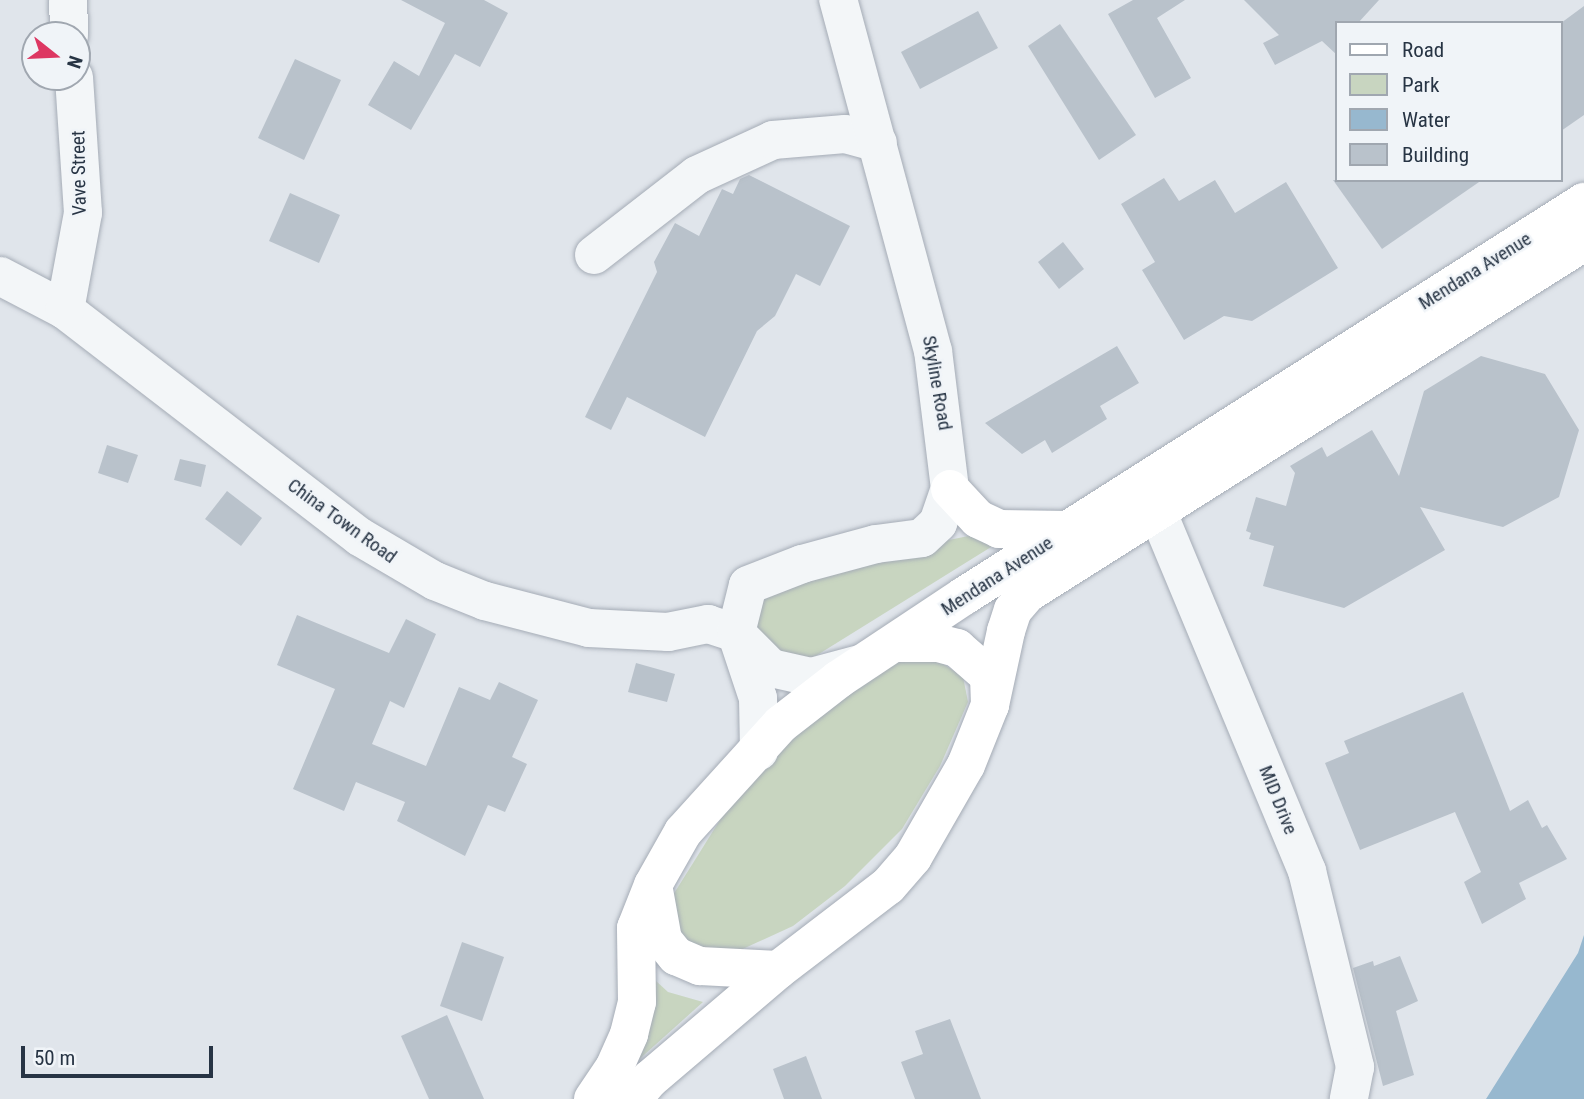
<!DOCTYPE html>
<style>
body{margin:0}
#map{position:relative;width:1584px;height:1099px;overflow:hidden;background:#e0e5eb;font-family:"Roboto Condensed",sans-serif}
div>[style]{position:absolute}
.green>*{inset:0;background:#c8d5c0}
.water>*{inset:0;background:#97b8cf}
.building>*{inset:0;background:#b9c2cb}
.roads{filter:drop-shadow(0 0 2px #a5acb6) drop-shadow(0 0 2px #a5acb6)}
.minor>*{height:38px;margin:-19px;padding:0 19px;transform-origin:19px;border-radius:19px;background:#f3f6f8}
.major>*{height:38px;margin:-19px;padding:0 19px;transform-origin:19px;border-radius:19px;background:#fff}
span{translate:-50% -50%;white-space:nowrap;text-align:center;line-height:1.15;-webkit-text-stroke:5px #f0f4f8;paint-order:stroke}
.street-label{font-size:19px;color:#273444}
.legend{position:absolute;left:1335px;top:21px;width:228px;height:161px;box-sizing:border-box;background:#f0f4f8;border:2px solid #a0a7b0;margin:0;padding:9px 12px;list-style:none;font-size:21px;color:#273444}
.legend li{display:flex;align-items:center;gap:14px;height:35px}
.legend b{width:35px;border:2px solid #a0a7b0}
.north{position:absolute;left:21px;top:21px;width:70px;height:70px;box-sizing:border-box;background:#f0f4f8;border:2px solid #a0a7b0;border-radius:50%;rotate:108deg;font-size:19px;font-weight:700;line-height:28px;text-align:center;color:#273444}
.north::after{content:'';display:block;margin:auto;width:24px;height:32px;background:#dd3762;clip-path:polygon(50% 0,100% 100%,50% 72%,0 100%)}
.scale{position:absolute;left:21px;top:1046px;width:192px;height:32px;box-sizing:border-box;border:4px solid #273444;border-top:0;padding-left:9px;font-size:21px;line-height:24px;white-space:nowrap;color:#273444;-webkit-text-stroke:5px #f0f4f8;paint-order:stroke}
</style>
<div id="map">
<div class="green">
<i style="clip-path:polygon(993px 531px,1012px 534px,806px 662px,759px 646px,752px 605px,764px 589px,895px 551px)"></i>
<i style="clip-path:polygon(930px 655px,963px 677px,968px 702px,940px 766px,902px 829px,845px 886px,793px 926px,736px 952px,707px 957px,676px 939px,673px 895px,730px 804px,789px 740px,841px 696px,906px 656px)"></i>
<i style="clip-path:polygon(644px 970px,668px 992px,703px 1002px,625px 1072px)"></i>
</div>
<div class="water">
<i style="clip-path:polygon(1584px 935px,1584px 1099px,1486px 1099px,1578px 953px)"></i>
</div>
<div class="building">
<i style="clip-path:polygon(401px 0,484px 0,508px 13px,480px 67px,455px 54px,411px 130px,368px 105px,394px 61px,419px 76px,445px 23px)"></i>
<i style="clip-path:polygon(1133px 0,1185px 0,1157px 18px,1191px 78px,1155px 98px,1108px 14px)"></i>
<i style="clip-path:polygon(1244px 0,1379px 0,1358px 23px,1337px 23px,1337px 55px,1322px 41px,1275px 65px,1263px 43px,1279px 35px)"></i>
<i style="clip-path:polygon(1584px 6px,1584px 115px,1561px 131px,1561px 23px)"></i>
<i style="clip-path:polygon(978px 11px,998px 48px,920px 89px,901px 52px)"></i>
<i style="clip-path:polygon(1060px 24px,1136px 135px,1099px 160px,1028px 46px)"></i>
<i style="clip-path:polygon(295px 59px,341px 80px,304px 160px,258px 138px)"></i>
<i style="clip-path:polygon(749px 175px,850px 226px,820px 286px,796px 274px,775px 316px,757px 331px,705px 437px,627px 397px,611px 430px,585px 417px,657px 272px,654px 262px,675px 223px,699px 236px,722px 189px,733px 194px,740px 179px)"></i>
<i style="clip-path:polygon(1164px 178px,1179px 201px,1215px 180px,1235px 213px,1286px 182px,1338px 268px,1252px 321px,1224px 316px,1184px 340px,1142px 270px,1155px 262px,1121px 204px)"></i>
<i style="clip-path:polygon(1333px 180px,1482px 180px,1382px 249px)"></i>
<i style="clip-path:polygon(290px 193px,340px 215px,319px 263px,269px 241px)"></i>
<i style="clip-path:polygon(1063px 242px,1084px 269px,1059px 289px,1038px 262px)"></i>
<i style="clip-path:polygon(1117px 346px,1139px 383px,1100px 406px,1107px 419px,1052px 453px,1045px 440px,1022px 454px,985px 423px)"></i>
<i style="clip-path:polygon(1481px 356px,1545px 374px,1579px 430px,1559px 497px,1503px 527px,1420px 507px,1445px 550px,1344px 608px,1263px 586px,1274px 546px,1249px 539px,1251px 533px,1246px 531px,1256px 497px,1286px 506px,1295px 473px,1290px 466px,1322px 447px,1327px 457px,1372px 430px,1399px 476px,1424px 391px)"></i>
<i style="clip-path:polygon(107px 445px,138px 455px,128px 483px,98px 473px)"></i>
<i style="clip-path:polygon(180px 459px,206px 465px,201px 487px,174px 480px)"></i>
<i style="clip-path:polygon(227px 491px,262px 518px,241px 546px,205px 519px)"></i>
<i style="clip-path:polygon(297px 615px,389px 653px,406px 619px,436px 634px,404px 708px,390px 701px,372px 744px,426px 766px,459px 687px,490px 700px,499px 682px,538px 700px,512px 757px,527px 764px,505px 812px,488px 805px,465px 856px,397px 821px,405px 802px,356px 782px,344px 811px,293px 789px,335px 689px,277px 665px)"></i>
<i style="clip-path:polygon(636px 663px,675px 674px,667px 702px,628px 692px)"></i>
<i style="clip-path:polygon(1463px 692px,1510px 811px,1528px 800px,1542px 828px,1547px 825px,1567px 859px,1519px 883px,1526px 899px,1482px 924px,1464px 882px,1481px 872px,1455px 812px,1360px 850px,1325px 763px,1349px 753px,1344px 741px)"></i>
<i style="clip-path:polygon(462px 942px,504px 957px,482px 1021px,440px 1006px)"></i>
<i style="clip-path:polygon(1400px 956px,1418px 1001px,1396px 1011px,1414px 1075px,1383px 1086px,1353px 968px,1373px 961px,1374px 966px)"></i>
<i style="clip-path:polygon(447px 1015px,484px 1099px,429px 1099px,401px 1036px)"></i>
<i style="clip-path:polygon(950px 1019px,981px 1099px,915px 1099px,901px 1062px,923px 1054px,915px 1031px)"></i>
<i style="clip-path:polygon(806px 1056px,822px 1099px,784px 1099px,773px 1069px)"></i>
</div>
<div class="roads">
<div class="minor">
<i style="left:68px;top:0;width:35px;rotate:88deg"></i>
<i style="left:594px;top:255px;width:130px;rotate:-37.8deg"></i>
<i style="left:697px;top:175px;width:84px;rotate:-24.7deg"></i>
<i style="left:773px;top:140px;width:72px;rotate:-4.8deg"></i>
<i style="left:845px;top:134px;width:34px;rotate:15deg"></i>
<i style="left:0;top:276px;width:73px;rotate:27.6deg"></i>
<i style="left:65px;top:310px;width:372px;rotate:37.6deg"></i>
<i style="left:360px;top:537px;width:87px;rotate:30.4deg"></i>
<i style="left:435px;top:581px;width:54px;rotate:21.8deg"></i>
<i style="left:485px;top:601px;width:107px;rotate:14.6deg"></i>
<i style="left:589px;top:628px;width:79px;rotate:2.9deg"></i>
<i style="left:668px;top:632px;width:41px;rotate:-11.3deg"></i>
<i style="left:708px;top:624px;width:29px;rotate:18deg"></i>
<i style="left:736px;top:633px;width:49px;rotate:45deg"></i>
<i style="left:771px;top:668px;width:41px;rotate:12.7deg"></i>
<i style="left:811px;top:677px;width:51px;rotate:-14.9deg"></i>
<i style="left:65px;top:310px;width:99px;rotate:-79.5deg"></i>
<i style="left:83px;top:213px;width:136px;rotate:-93.8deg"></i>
<i style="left:1158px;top:513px;width:388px;rotate:67.4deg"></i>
<i style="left:1307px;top:871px;width:202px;rotate:76.2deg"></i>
<i style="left:1355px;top:1067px;width:33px;rotate:101deg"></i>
<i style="left:736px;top:633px;width:49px;rotate:-76deg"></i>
<i style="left:748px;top:585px;width:58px;rotate:-21.3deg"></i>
<i style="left:802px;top:564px;width:77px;rotate:-15.1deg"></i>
<i style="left:876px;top:544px;width:46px;rotate:-7.4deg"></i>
<i style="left:922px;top:538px;width:22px;rotate:-43deg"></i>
<i style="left:938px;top:523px;width:36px;rotate:-71deg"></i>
<i style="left:950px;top:489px;width:139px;rotate:-97deg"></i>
<i style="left:933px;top:351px;width:364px;rotate:-105.1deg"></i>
<i style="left:739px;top:641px;width:60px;rotate:71.6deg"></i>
<i style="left:758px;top:698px;width:53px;rotate:88.9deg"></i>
</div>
<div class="major">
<i style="left:950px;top:489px;width:41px;rotate:47deg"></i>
<i style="left:978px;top:519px;width:23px;rotate:25deg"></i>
<i style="left:999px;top:529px;width:69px;rotate:0.8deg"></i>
<i style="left:899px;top:643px;width:39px"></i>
<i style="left:938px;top:643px;width:20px;rotate:15deg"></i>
<i style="left:957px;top:648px;width:43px;rotate:41.2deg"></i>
<i style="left:989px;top:676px;width:29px;rotate:88deg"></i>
<i style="left:654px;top:890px;width:51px;rotate:79.8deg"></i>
<i style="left:663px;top:940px;width:21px;rotate:51deg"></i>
<i style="left:676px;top:956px;width:26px;rotate:23deg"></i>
<i style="left:700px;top:966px;width:78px;rotate:2.9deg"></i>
<i style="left:593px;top:1099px;width:40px;rotate:-56deg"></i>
<i style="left:615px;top:1066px;width:35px;rotate:-66deg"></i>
<i style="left:629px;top:1034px;width:33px;rotate:-76deg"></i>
<i style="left:637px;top:1002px;width:74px;rotate:-90.8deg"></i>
<i style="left:636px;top:928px;width:46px;rotate:-68.4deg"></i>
<i style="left:653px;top:885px;width:61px;rotate:-60.5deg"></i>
<i style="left:683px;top:832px;width:146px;rotate:-47.8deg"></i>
<i style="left:781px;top:724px;width:73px;rotate:-37.8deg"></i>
<i style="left:839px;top:679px;width:150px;rotate:-33.6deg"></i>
<i style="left:964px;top:596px;width:735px;rotate:-32.44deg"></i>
<i style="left:633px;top:1099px;width:26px;rotate:-50deg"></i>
<i style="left:650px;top:1079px;width:168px;rotate:-40.4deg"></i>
<i style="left:778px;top:970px;width:138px;rotate:-37.4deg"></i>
<i style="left:888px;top:886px;width:38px;rotate:-49deg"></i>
<i style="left:913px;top:857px;width:106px;rotate:-60.1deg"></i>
<i style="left:966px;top:765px;width:65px;rotate:-68.2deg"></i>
<i style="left:990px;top:705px;width:76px;rotate:-77.8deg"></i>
<i style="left:1006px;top:631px;width:22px;rotate:-72deg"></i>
<i style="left:1013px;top:610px;width:23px;rotate:-49deg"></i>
<i style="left:1028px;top:593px;width:658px;rotate:-32.26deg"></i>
</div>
</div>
<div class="street-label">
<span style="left:79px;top:173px;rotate:-91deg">Vave Street</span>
<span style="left:1475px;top:271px;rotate:-32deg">Mendana Avenue</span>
<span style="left:937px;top:383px;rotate:80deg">Skyline Road</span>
<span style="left:342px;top:521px;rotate:36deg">China Town Road</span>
<span style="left:997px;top:576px;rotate:-33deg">Mendana Avenue</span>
<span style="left:1278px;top:800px;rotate:68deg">MID Drive</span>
</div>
<ul class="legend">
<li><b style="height:9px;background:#fff"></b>Road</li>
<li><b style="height:19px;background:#c8d5c0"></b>Park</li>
<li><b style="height:19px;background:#97b8cf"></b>Water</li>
<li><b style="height:19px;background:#b9c2cb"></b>Building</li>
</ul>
<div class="north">N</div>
<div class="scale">50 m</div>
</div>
